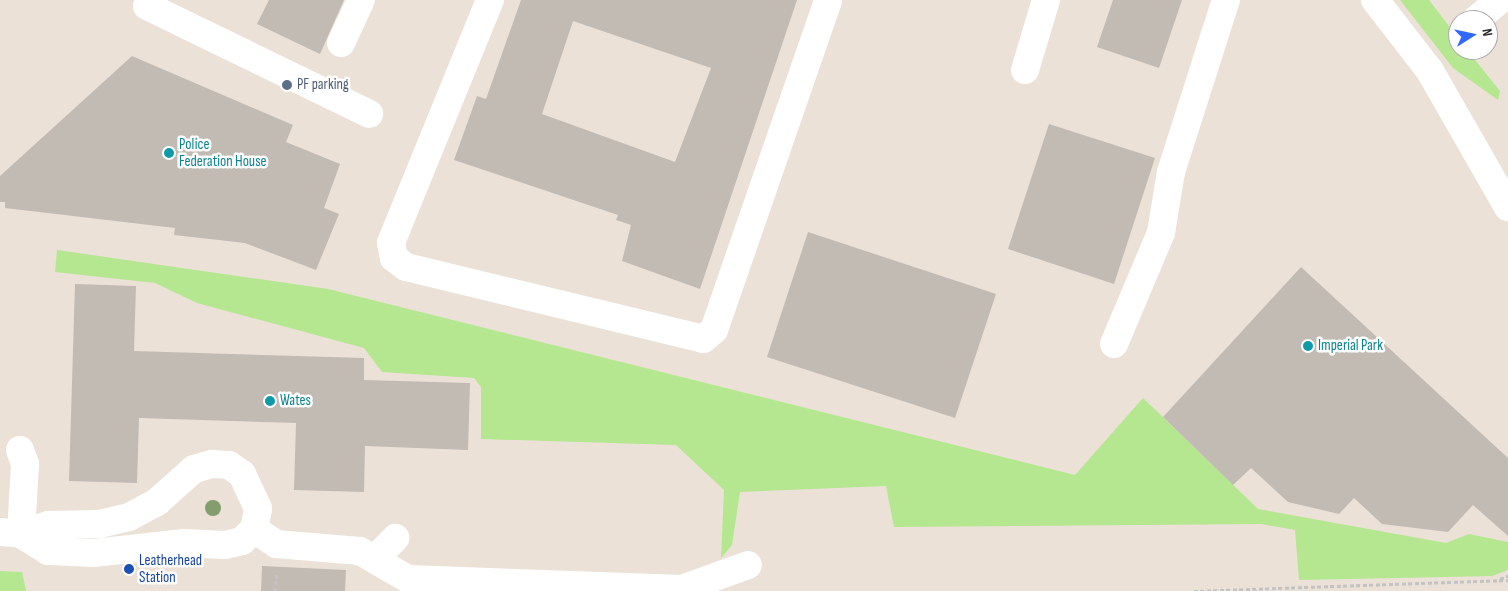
<!DOCTYPE html>
<style>
body{margin:0}
#map{position:relative;width:1508px;height:591px;overflow:hidden;background:#ebe1d7;font-family:"Sofia Sans Condensed",sans-serif}
div>[style]{position:absolute}
.green>*{inset:0;background:#b4e78f}
.building>*{inset:0;background:#c2bbb4}
.path>*{height:3px;margin-top:-1.5px;transform-origin:0;background:repeating-linear-gradient(90deg,#c3c3c3 0 4px,transparent 0 6.5px)}
.minor>*{height:28px;margin:-14px;padding:0 14px;transform-origin:14px;border-radius:14px;background:#fff}
.trees>*{width:16px;height:16px;margin:-8px;border-radius:50%;background:#829e6c}
.dots>*{width:14px;height:14px;translate:-50% -50%;box-sizing:border-box;border:2px solid #fff;border-radius:50%}
span{translate:-50% -50%;white-space:nowrap;text-align:center;line-height:1.15;-webkit-text-stroke:5px #fff;paint-order:stroke}
.service-label{font-size:15px;color:#4e5e75}
.left{translate:0 -50%;text-align:left}
.culture-label{font-size:15px;color:#0d838f}
.transit-label{font-size:15px;color:#164399}
.north{position:absolute;left:1448px;top:10px;width:50px;height:50px;box-sizing:border-box;background:#fff;border:1px solid #a9a9a9;border-radius:50%;rotate:80deg;font-size:14px;font-weight:700;line-height:20px;text-align:center;color:#272727}
.north::after{content:'';display:block;margin:auto;width:18px;height:22px;background:#3169ff;clip-path:polygon(50% 0,100% 100%,50% 72%,0 100%)}
</style>
<div id="map">
<div class="green">
<i style="clip-path:polygon(1400px 0,1429px 0,1458px 38px,1458px 50px,1467px 50px,1500px 91px,1498px 100px,1453px 68px)"></i>
<i style="clip-path:polygon(57px 250px,328px 289px,1075px 475px,1143px 398px,1258px 509px,1446px 543px,1469px 534px,1508px 542px,1508px 570px,1492px 576px,1299px 580px,1295px 530px,1261px 524px,894px 527px,886px 486px,740px 492px,732px 545px,721px 558px,724px 490px,676px 445px,481px 439px,481px 387px,474px 378px,382px 372px,364px 348px,197px 303px,155px 283px,55px 272px)"></i>
<i style="clip-path:polygon(0 571px,22px 572px,26px 591px,0 591px)"></i>
</div>
<div class="building">
<i style="clip-path:polygon(269px 0,344px 0,320px 54px,257px 24px)"></i>
<i style="clip-path:polygon(evenodd,521px 0,797px 0,700px 289px,622px 261px,631px 225px,616px 220px,618px 215px,454px 160px,477px 96px,486px 99px,521px 0,573px 21px,711px 68px,675px 162px,542px 114px,573px 21px)"></i>
<i style="clip-path:polygon(1113px 0,1182px 0,1159px 68px,1097px 47px)"></i>
<i style="clip-path:polygon(132px 56px,293px 125px,286px 142px,340px 164px,324px 208px,339px 214px,316px 270px,245px 243px,174px 235px,175px 228px,5px 208px,5px 202px,0 202px,0 176px)"></i>
<i style="clip-path:polygon(1049px 124px,1155px 158px,1114px 284px,1008px 249px)"></i>
<i style="clip-path:polygon(808px 232px,996px 294px,955px 418px,767px 357px)"></i>
<i style="clip-path:polygon(1301px 267px,1508px 458px,1508px 536px,1473px 505px,1448px 532px,1382px 524px,1354px 498px,1339px 514px,1288px 502px,1251px 468px,1233px 485px,1163px 417px)"></i>
<i style="clip-path:polygon(75px 284px,136px 286px,134px 351px,364px 358px,364px 380px,470px 383px,468px 450px,365px 446px,364px 492px,294px 490px,296px 423px,139px 418px,137px 483px,69px 481px)"></i>
<i style="clip-path:polygon(262px 566px,346px 570px,345px 591px,261px 591px)"></i>
</div>
<div class="path">
<i style="left:1500px;top:579px;width:9px;rotate:-21deg"></i>
<i style="left:275px;top:591px;width:19px;rotate:-84deg"></i>
<i style="left:1194px;top:591px;width:314px;rotate:-2deg"></i>
</div>
<div class="minor">
<i style="left:154px;top:0;width:9px;rotate:139deg"></i>
<i style="left:147px;top:6px;width:247px;rotate:25.9deg"></i>
<i style="left:490px;top:0;width:262px;rotate:112.2deg"></i>
<i style="left:391px;top:243px;width:15px;rotate:79deg"></i>
<i style="left:394px;top:258px;width:15px;rotate:37deg"></i>
<i style="left:406px;top:267px;width:306px;rotate:13.6deg"></i>
<i style="left:703px;top:339px;width:14px;rotate:-39deg"></i>
<i style="left:714px;top:330px;width:349px;rotate:-70.9deg"></i>
<i style="left:1375px;top:0;width:90px;rotate:52.2deg"></i>
<i style="left:1430px;top:71px;width:157px;rotate:60.2deg"></i>
<i style="left:1477px;top:19px;width:30px;rotate:-40deg"></i>
<i style="left:341px;top:43px;width:47px;rotate:-65.1deg"></i>
<i style="left:1025px;top:70px;width:73px;rotate:-73.3deg"></i>
<i style="left:1114px;top:344px;width:121px;rotate:-67.1deg"></i>
<i style="left:1161px;top:233px;width:62px;rotate:-80.7deg"></i>
<i style="left:1171px;top:172px;width:181px;rotate:-72.3deg"></i>
<i style="left:20px;top:450px;width:15px;rotate:70deg"></i>
<i style="left:25px;top:464px;width:70px;rotate:93.3deg"></i>
<i style="left:254px;top:529px;width:27px;rotate:34deg"></i>
<i style="left:276px;top:544px;width:84px;rotate:4.8deg"></i>
<i style="left:360px;top:551px;width:56px;rotate:30.3deg"></i>
<i style="left:408px;top:579px;width:274px;rotate:2.1deg"></i>
<i style="left:682px;top:589px;width:70px;rotate:-20deg"></i>
<i style="left:0;top:532px;width:21px;rotate:5deg"></i>
<i style="left:21px;top:534px;width:28px;rotate:-18deg"></i>
<i style="left:48px;top:525px;width:51px;rotate:-1.1deg"></i>
<i style="left:99px;top:524px;width:31px;rotate:-13deg"></i>
<i style="left:129px;top:517px;width:32px;rotate:-28deg"></i>
<i style="left:157px;top:502px;width:50px;rotate:-41.7deg"></i>
<i style="left:194px;top:469px;width:19px;rotate:-16deg"></i>
<i style="left:212px;top:464px;width:17px;rotate:3deg"></i>
<i style="left:229px;top:465px;width:16px;rotate:35deg"></i>
<i style="left:242px;top:474px;width:38px;rotate:65deg"></i>
<i style="left:258px;top:509px;width:20px;rotate:101deg"></i>
<i style="left:254px;top:529px;width:17px;rotate:135deg"></i>
<i style="left:242px;top:541px;width:18px;rotate:167deg"></i>
<i style="left:224px;top:545px;width:40px;rotate:-177.1deg"></i>
<i style="left:184px;top:543px;width:91px;rotate:173.7deg"></i>
<i style="left:94px;top:553px;width:46px;rotate:-177.5deg"></i>
<i style="left:48px;top:551px;width:32px;rotate:-148deg"></i>
<i style="left:376px;top:558px;width:28px;rotate:-46deg"></i>
</div>
<div class="trees">
<i style="left:213px;top:508px"></i>
</div>
<div class="dots">
<i style="left:287px;top:85px;background:#5c6f8a"></i>
<i style="left:169px;top:153px;background:#0f9aa8"></i>
<i style="left:1308px;top:346px;background:#0f9aa8"></i>
<i style="left:270px;top:401px;background:#0f9aa8"></i>
<i style="left:129px;top:569px;background:#1a4fb4"></i>
</div>
<div class="service-label">
<span class="left" style="left:297px;top:85px">PF parking</span>
</div>
<div class="culture-label">
<span class="left" style="left:179px;top:153px">Police<br>Federation House</span>
<span class="left" style="left:1318px;top:346px">Imperial Park</span>
<span class="left" style="left:280px;top:401px">Wates</span>
</div>
<div class="transit-label">
<span class="left" style="left:139px;top:569px">Leatherhead<br>Station</span>
</div>
<div class="north">N</div>
</div>
